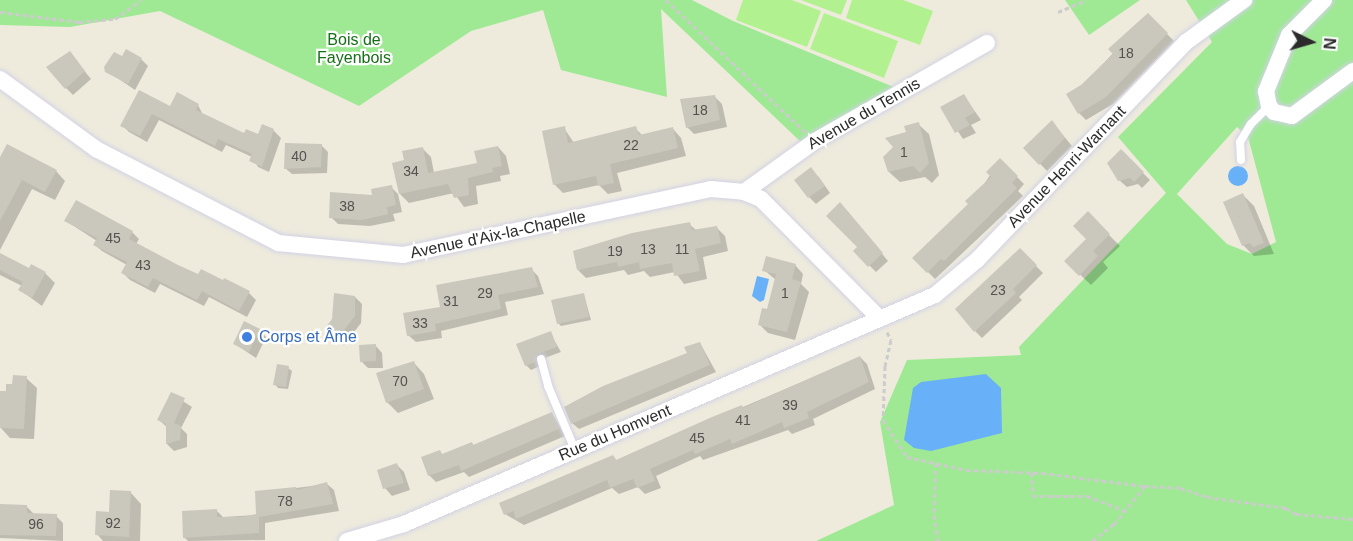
<!DOCTYPE html>
<meta charset="utf-8">
<style>
body{margin:0}
#map{position:relative;width:1353px;height:541px;overflow:hidden;background:#eeebdd;font-family:Arial,sans-serif}
div>[style]{position:absolute}
.green>*{inset:0;background:#9fe995}
.pitch>*{inset:0;background:#b2f190}
.water>*{inset:0;background:#68b1f8}
.round{border-radius:50%}
.shadow>*{inset:0;background:#0003}
.building>*{inset:0;background:#cac7bc}
.path>*{height:3px;margin-top:-1.5px;transform-origin:0;background:repeating-linear-gradient(90deg,#ccc 0 4.5px,transparent 0 7.5px)}
.roads{filter:drop-shadow(0 0 2px #d2d2e5) drop-shadow(0 0 2px #d2d2e5)}
.service>*{height:8px;margin:-4px;padding:0 4px;transform-origin:4px;border-radius:4px;background:#fff}
.minor>*{height:16px;margin:-8px;padding:0 8px;transform-origin:8px;border-radius:8px;background:#fff}
.dots>*{width:16px;height:16px;translate:-50% -50%;box-sizing:border-box;border:3px solid #fff;border-radius:50%}
span{translate:-50% -50%;white-space:nowrap;text-align:center;line-height:1.15;-webkit-text-stroke:4.5px #fff;paint-order:stroke}
.number-label{font-size:14px;color:#53524f}
.number-label span{-webkit-text-stroke-width:0}
.park-label{font-size:16px;color:#156f16}
.street-label{font-size:16px;color:#2b2b2b}
.shop-label{font-size:16px;color:#366cbe}
.left{translate:0 -50%;text-align:left}
.north{position:absolute;left:1281px;top:12px;width:60px;height:60px;-webkit-text-stroke:4px #fff;paint-order:stroke;rotate:95deg;font-size:16px;font-weight:700;line-height:24px;text-align:center;color:#2b2b2b}
.north::after{content:'';display:block;margin:auto;width:21px;height:27px;background:#2b2b2b;clip-path:polygon(50% 0,100% 100%,50% 72%,0 100%)}
</style>
<div id="map">
<div class="green">
<i style="clip-path:polygon(0 0,692px 0,733px 21px,901px 90px,804px 145px,661px 9px,667px 97px,561px 70px,543px 10px,471px 31px,359px 106px,160px 11px,70px 27px,0 25px)"></i>
<i style="clip-path:polygon(1065px 0,1140px 0,1089px 35px)"></i>
<i style="clip-path:polygon(evenodd,1186px 0,1353px 0,1353px 541px,816px 541px,894px 505px,880px 422px,907px 360px,1021px 355px,1019px 347px,1166px 193px,1118px 137px,1212px 42px,1186px 0,1237px 127px,1248px 137px,1276px 242px,1252px 254px,1227px 244px,1177px 194px,1237px 127px)"></i>
</div>
<div class="pitch">
<i style="clip-path:polygon(743px 0,792px 0,821px 11px,807px 47px,736px 20px)"></i>
<i style="clip-path:polygon(801px 0,847px 0,841px 15px)"></i>
<i style="clip-path:polygon(852px 0,903px 0,933px 11px,920px 45px,846px 18px)"></i>
<i style="clip-path:polygon(824px 13px,898px 41px,884px 78px,810px 49px)"></i>
</div>
<div class="water">
<i class="round" style="left:1228px;top:166px;width:20px;height:20px"></i>
<i style="clip-path:polygon(757px 276px,769px 279px,764px 300px,760px 302px,752px 296px)"></i>
<i style="clip-path:polygon(986px 374px,1001px 388px,1002px 433px,931px 451px,914px 448px,904px 440px,913px 388px,921px 382px)"></i>
</div>
<div class="shadow">
<i style="clip-path:polygon(1148px 15px,1174px 41px,1113px 104px,1086px 120px,1079px 113px,1082px 87px)"></i>
<i style="clip-path:polygon(70px 53px,91px 79px,73px 95px,66px 88px)"></i>
<i style="clip-path:polygon(122px 58px,141px 59px,148px 66px,135px 90px,107px 71px)"></i>
<i style="clip-path:polygon(139px 92px,171px 108px,198px 105px,203px 115px,245px 135px,258px 136px,263px 126px,274px 131px,281px 138px,269px 172px,258px 167px,252px 157px,226px 145px,222px 152px,159px 120px,147px 142px,129px 132px,122px 125px)"></i>
<i style="clip-path:polygon(964px 96px,981px 120px,971px 125px,976px 133px,963px 139px,942px 107px)"></i>
<i style="clip-path:polygon(715px 97px,722px 104px,727px 127px,694px 134px,687px 127px)"></i>
<i style="clip-path:polygon(1052px 122px,1072px 146px,1047px 171px,1025px 148px)"></i>
<i style="clip-path:polygon(918px 124px,929px 134px,939px 175px,932px 183px,925px 177px,900px 182px,889px 172px,908px 133px)"></i>
<i style="clip-path:polygon(564px 128px,574px 143px,635px 128px,643px 136px,673px 129px,681px 138px,686px 156px,617px 173px,622px 191px,608px 194px,599px 185px,563px 193px,555px 185px)"></i>
<i style="clip-path:polygon(322px 146px,328px 152px,327px 173px,292px 174px,285px 168px)"></i>
<i style="clip-path:polygon(498px 147px,506px 156px,510px 174px,500px 176px,501px 181px,476px 186px,478px 204px,464px 207px,454px 193px,409px 203px,400px 194px,406px 161px,422px 148px,431px 157px,434px 173px,479px 165px)"></i>
<i style="clip-path:polygon(1121px 151px,1150px 180px,1142px 188px,1138px 184px,1127px 187px,1119px 180px)"></i>
<i style="clip-path:polygon(0 160px,56px 171px,65px 181px,55px 200px,32px 189px,0 250px)"></i>
<i style="clip-path:polygon(1000px 160px,1024px 184px,1018px 191px,1023px 196px,935px 279px,914px 258px,971px 204px)"></i>
<i style="clip-path:polygon(818px 176px,830px 193px,816px 204px,809px 197px)"></i>
<i style="clip-path:polygon(391px 187px,398px 194px,402px 212px,393px 214px,395px 221px,370px 226px,338px 224px,331px 217px)"></i>
<i style="clip-path:polygon(1243px 195px,1254px 206px,1274px 254px,1254px 256px,1243px 245px)"></i>
<i style="clip-path:polygon(847px 211px,888px 261px,876px 272px,855px 251px,860px 247px)"></i>
<i style="clip-path:polygon(1088px 214px,1120px 246px,1103px 262px,1108px 268px,1091px 285px,1066px 261px,1088px 239px)"></i>
<i style="clip-path:polygon(66px 221px,132px 232px,139px 239px,136px 244px,198px 276px,249px 293px,256px 300px,247px 317px,209px 297px,204px 306px,160px 284px,155px 293px,130px 280px,123px 273px,127px 265px,102px 251px,95px 245px,97px 241px)"></i>
<i style="clip-path:polygon(689px 224px,696px 230px,716px 227px,725px 236px,728px 251px,703px 257px,707px 279px,684px 284px,675px 272px,650px 277px,644px 271px,628px 275px,624px 270px,586px 278px,578px 270px)"></i>
<i style="clip-path:polygon(1020px 250px,1043px 273px,1019px 297px,1022px 300px,982px 338px,975px 331px)"></i>
<i style="clip-path:polygon(0 255px,29px 270px,45px 273px,55px 283px,42px 306px,20px 290px,22px 286px,0 275px)"></i>
<i style="clip-path:polygon(795px 265px,803px 274px,801px 284px,809px 292px,795px 340px,768px 333px,760px 325px,768px 311px,776px 280px,764px 270px)"></i>
<i style="clip-path:polygon(531px 269px,538px 276px,544px 294px,505px 302px,508px 315px,441px 331px,442px 338px,416px 342px,408px 335px,442px 308px)"></i>
<i style="clip-path:polygon(584px 295px,591px 320px,561px 326px,558px 323px)"></i>
<i style="clip-path:polygon(355px 297px,362px 304px,361px 323px,344px 345px,337px 339px)"></i>
<i style="clip-path:polygon(259px 330px,266px 337px,256px 358px,235px 344px)"></i>
<i style="clip-path:polygon(550px 333px,561px 352px,542px 359px,540px 366px,531px 370px,526px 365px)"></i>
<i style="clip-path:polygon(700px 343px,716px 372px,579px 429px,572px 423px,688px 354px)"></i>
<i style="clip-path:polygon(375px 345px,382px 353px,383px 368px,368px 368px,361px 361px)"></i>
<i style="clip-path:polygon(860px 357px,867px 364px,875px 389px,813px 419px,815px 425px,792px 434px,788px 430px,703px 460px,700px 456px,656px 476px,661px 488px,645px 494px,638px 487px,619px 494px,612px 488px,524px 525px,505px 514px,613px 456px,617px 461px)"></i>
<i style="clip-path:polygon(414px 363px,424px 374px,434px 399px,398px 413px,387px 402px)"></i>
<i style="clip-path:polygon(288px 368px,292px 371px,288px 389px,278px 388px,275px 384px)"></i>
<i style="clip-path:polygon(26px 378px,37px 388px,34px 439px,10px 438px,0 427px,0 392px,8px 393px)"></i>
<i style="clip-path:polygon(172px 394px,192px 407px,181px 428px,187px 434px,187px 447px,174px 451px,167px 444px,168px 428px,159px 420px)"></i>
<i style="clip-path:polygon(552px 413px,565px 436px,469px 477px,464px 472px,436px 482px,429px 475px,440px 452px,443px 455px,472px 443px,474px 446px)"></i>
<i style="clip-path:polygon(397px 465px,404px 472px,410px 490px,392px 496px,385px 488px)"></i>
<i style="clip-path:polygon(327px 484px,334px 490px,339px 511px,265px 523px,265px 540px,188px 541px,184px 537px,216px 510px,223px 517px,258px 515px,296px 488px)"></i>
<i style="clip-path:polygon(131px 493px,141px 504px,140px 541px,103px 541px,97px 534px)"></i>
<i style="clip-path:polygon(0 505px,27px 507px,34px 514px,56px 516px,63px 523px,63px 541px,0 538px)"></i>
</div>
<div class="building">
<i style="clip-path:polygon(1148px 13px,1168px 33px,1106px 97px,1078px 114px,1066px 94px,1081px 85px,1113px 54px,1108px 49px)"></i>
<i style="clip-path:polygon(126px 49px,142px 58px,128px 84px,105px 72px,104px 67px,114px 52px,122px 56px)"></i>
<i style="clip-path:polygon(70px 51px,85px 71px,65px 89px,46px 67px)"></i>
<i style="clip-path:polygon(139px 90px,170px 106px,177px 92px,199px 104px,196px 110px,244px 133px,246px 129px,258px 134px,262px 124px,274px 129px,262px 167px,249px 161px,252px 154px,218px 139px,215px 146px,152px 114px,140px 136px,120px 126px)"></i>
<i style="clip-path:polygon(964px 94px,975px 112px,965px 118px,970px 125px,955px 133px,940px 107px)"></i>
<i style="clip-path:polygon(715px 95px,720px 120px,686px 128px,680px 99px)"></i>
<i style="clip-path:polygon(1052px 120px,1065px 138px,1039px 165px,1023px 148px)"></i>
<i style="clip-path:polygon(919px 122px,929px 163px,920px 173px,913px 166px,888px 172px,883px 157px,893px 147px,885px 138px,906px 132px,904px 126px)"></i>
<i style="clip-path:polygon(565px 126px,568px 143px,636px 126px,639px 135px,673px 127px,678px 148px,610px 164px,614px 183px,598px 186px,596px 176px,553px 185px,542px 131px)"></i>
<i style="clip-path:polygon(285px 143px,322px 144px,321px 167px,284px 169px)"></i>
<i style="clip-path:polygon(7px 144px,57px 170px,45px 192px,22px 180px,0 221px,0 157px)"></i>
<i style="clip-path:polygon(498px 146px,502px 166px,492px 168px,493px 172px,468px 178px,469px 195px,454px 198px,448px 184px,399px 194px,392px 163px,404px 160px,402px 151px,423px 147px,428px 173px,477px 163px,474px 151px)"></i>
<i style="clip-path:polygon(1121px 149px,1144px 172px,1134px 182px,1130px 178px,1118px 181px,1107px 163px)"></i>
<i style="clip-path:polygon(1000px 158px,1018px 176px,1012px 183px,1017px 188px,944px 261px,941px 259px,927px 273px,912px 258px,968px 204px,965px 201px,991px 177px,986px 172px)"></i>
<i style="clip-path:polygon(811px 167px,825px 186px,808px 198px,794px 180px)"></i>
<i style="clip-path:polygon(392px 185px,396px 205px,387px 207px,388px 214px,362px 220px,329px 218px,330px 192px,372px 195px,371px 189px)"></i>
<i style="clip-path:polygon(1243px 193px,1264px 243px,1253px 247px,1250px 243px,1242px 246px,1223px 202px)"></i>
<i style="clip-path:polygon(76px 200px,133px 231px,129px 239px,178px 265px,198px 274px,201px 269px,223px 280px,224px 278px,250px 291px,239px 311px,202px 291px,197px 300px,153px 278px,148px 287px,121px 273px,127px 262px,93px 245px,97px 238px,64px 221px)"></i>
<i style="clip-path:polygon(840px 202px,883px 253px,868px 267px,853px 251px,857px 247px,826px 216px)"></i>
<i style="clip-path:polygon(1088px 211px,1110px 234px,1093px 251px,1098px 256px,1079px 276px,1064px 261px,1086px 239px,1073px 226px)"></i>
<i style="clip-path:polygon(690px 222px,692px 230px,717px 226px,721px 243px,695px 249px,700px 271px,674px 276px,672px 263px,640px 269px,639px 262px,618px 267px,617px 262px,577px 270px,573px 251px,632px 233px)"></i>
<i style="clip-path:polygon(1020px 248px,1037px 265px,1013px 289px,1016px 293px,974px 332px,955px 309px)"></i>
<i style="clip-path:polygon(0 253px,29px 268px,31px 264px,46px 272px,32px 298px,18px 290px,23px 282px,0 270px)"></i>
<i style="clip-path:polygon(766px 256px,796px 264px,792px 279px,801px 282px,787px 332px,758px 325px,762px 308px,767px 309px,776px 274px,762px 271px)"></i>
<i style="clip-path:polygon(532px 267px,538px 287px,498px 295px,501px 309px,435px 324px,436px 331px,407px 336px,403px 313px,440px 307px,436px 285px)"></i>
<i style="clip-path:polygon(334px 293px,355px 296px,355px 316px,336px 340px,326px 327px,332px 319px)"></i>
<i style="clip-path:polygon(584px 293px,589px 317px,557px 324px,551px 300px)"></i>
<i style="clip-path:polygon(244px 321px,260px 329px,249px 352px,233px 344px)"></i>
<i style="clip-path:polygon(551px 331px,557px 347px,537px 354px,535px 362px,525px 366px,516px 344px)"></i>
<i style="clip-path:polygon(700px 342px,710px 365px,571px 424px,564px 407px,603px 386px,687px 353px,684px 347px)"></i>
<i style="clip-path:polygon(376px 344px,376px 361px,360px 362px,359px 345px)"></i>
<i style="clip-path:polygon(860px 356px,869px 382px,807px 412px,809px 418px,784px 428px,782px 422px,732px 444px,730px 439px,695px 454px,693px 450px,650px 469px,655px 481px,637px 488px,633px 479px,610px 488px,607px 480px,516px 519px,513px 511px,504px 515px,499px 503px,613px 455px,616px 460px,712px 417px,742px 405px,743px 408px)"></i>
<i style="clip-path:polygon(414px 361px,424px 389px,386px 403px,376px 373px)"></i>
<i style="clip-path:polygon(277px 364px,289px 366px,286px 387px,273px 385px)"></i>
<i style="clip-path:polygon(13px 375px,27px 376px,24px 429px,0 428px,0 391px,6px 391px,6px 384px,12px 384px)"></i>
<i style="clip-path:polygon(171px 392px,185px 398px,174px 423px,181px 426px,180px 440px,166px 444px,166px 424px,157px 420px)"></i>
<i style="clip-path:polygon(552px 412px,559px 429px,461px 471px,459px 465px,428px 476px,421px 457px,440px 450px,442px 454px,472px 442px,473px 445px)"></i>
<i style="clip-path:polygon(397px 463px,404px 483px,383px 489px,377px 470px)"></i>
<i style="clip-path:polygon(327px 482px,333px 504px,259px 517px,259px 533px,183px 538px,182px 511px,217px 509px,217px 517px,242px 517px,256px 514px,255px 491px,296px 487px,297px 490px)"></i>
<i style="clip-path:polygon(110px 490px,131px 491px,129px 537px,95px 535px,96px 511px,109px 512px)"></i>
<i style="clip-path:polygon(0 504px,27px 505px,27px 513px,57px 514px,56px 536px,0 535px)"></i>
</div>
<div class="path">
<i style="left:666px;top:0;width:192px;rotate:43.5deg"></i>
<i style="left:0;top:12px;width:80px;rotate:7.2deg"></i>
<i style="left:79px;top:22px;width:36px;rotate:-5deg"></i>
<i style="left:115px;top:19px;width:32px;rotate:-36deg"></i>
<i style="left:1058px;top:12px;width:30px;rotate:-23deg"></i>
<i style="left:887px;top:332px;width:9px;rotate:63deg"></i>
<i style="left:891px;top:340px;width:27px;rotate:103deg"></i>
<i style="left:885px;top:366px;width:54px;rotate:92.1deg"></i>
<i style="left:883px;top:420px;width:44px;rotate:57deg"></i>
<i style="left:907px;top:457px;width:60px;rotate:12.4deg"></i>
<i style="left:966px;top:470px;width:76px;rotate:2.3deg"></i>
<i style="left:1042px;top:473px;width:104px;rotate:7.2deg"></i>
<i style="left:1145px;top:486px;width:49px;rotate:129.2deg"></i>
<i style="left:1114px;top:524px;width:28px;rotate:142deg"></i>
<i style="left:936px;top:463px;width:52px;rotate:92.2deg"></i>
<i style="left:934px;top:515px;width:26px;rotate:81deg"></i>
<i style="left:1032px;top:472px;width:24px;rotate:88deg"></i>
<i style="left:1033px;top:496px;width:54px"></i>
<i style="left:1087px;top:496px;width:40px;rotate:21deg"></i>
<i style="left:1145px;top:486px;width:35px;rotate:3deg"></i>
<i style="left:1180px;top:488px;width:28px;rotate:18deg"></i>
<i style="left:1207px;top:497px;width:80px;rotate:7.9deg"></i>
<i style="left:1286px;top:508px;width:12px;rotate:31deg"></i>
<i style="left:1296px;top:514px;width:57px;rotate:5deg"></i>
</div>
<div class="roads">
<div class="service">
<i style="left:1241px;top:160px;width:18px;rotate:-93deg"></i>
<i style="left:1240px;top:142px;width:21px;rotate:-59deg"></i>
<i style="left:1251px;top:124px;width:25px;rotate:-45deg"></i>
<i style="left:541px;top:359px;width:28px;rotate:75deg"></i>
<i style="left:548px;top:386px;width:69px;rotate:67.1deg"></i>
</div>
<div class="minor">
<i style="left:1324px;top:0;width:49px;rotate:135deg"></i>
<i style="left:1289px;top:35px;width:61px;rotate:112.3deg"></i>
<i style="left:1266px;top:91px;width:15px;rotate:79deg"></i>
<i style="left:1269px;top:106px;width:8px;rotate:50deg"></i>
<i style="left:1274px;top:112px;width:18px;rotate:13deg"></i>
<i style="left:1292px;top:116px;width:76px;rotate:-36.4deg"></i>
<i style="left:0;top:79px;width:119px;rotate:36.1deg"></i>
<i style="left:96px;top:149px;width:205px;rotate:27.3deg"></i>
<i style="left:278px;top:243px;width:126px;rotate:5.5deg"></i>
<i style="left:403px;top:255px;width:315px;rotate:-12.1deg"></i>
<i style="left:711px;top:189px;width:33px;rotate:5deg"></i>
<i style="left:744px;top:192px;width:18px;rotate:22deg"></i>
<i style="left:761px;top:199px;width:169px;rotate:45.2deg"></i>
<i style="left:744px;top:192px;width:87px;rotate:-35.7deg"></i>
<i style="left:815px;top:141px;width:198px;rotate:-29.7deg"></i>
<i style="left:347px;top:541px;width:59px;rotate:-16.6deg"></i>
<i style="left:404px;top:524px;width:578px;rotate:-23.33deg"></i>
<i style="left:935px;top:295px;width:55px;rotate:-39.8deg"></i>
<i style="left:977px;top:260px;width:302px;rotate:-46.2deg"></i>
<i style="left:1186px;top:42px;width:72px;rotate:-35.9deg"></i>
</div>
</div>
<div class="dots">
<i style="left:247px;top:337px;background:#3f7fe0"></i>
</div>
<div class="number-label">
<span style="left:1126px;top:53px">18</span>
<span style="left:700px;top:110px">18</span>
<span style="left:631px;top:145px">22</span>
<span style="left:904px;top:152px">1</span>
<span style="left:299px;top:156px">40</span>
<span style="left:411px;top:171px">34</span>
<span style="left:347px;top:206px">38</span>
<span style="left:113px;top:238px">45</span>
<span style="left:648px;top:249px">13</span>
<span style="left:682px;top:249px">11</span>
<span style="left:615px;top:251px">19</span>
<span style="left:143px;top:265px">43</span>
<span style="left:998px;top:290px">23</span>
<span style="left:485px;top:293px">29</span>
<span style="left:785px;top:293px">1</span>
<span style="left:451px;top:301px">31</span>
<span style="left:420px;top:323px">33</span>
<span style="left:400px;top:381px">70</span>
<span style="left:790px;top:405px">39</span>
<span style="left:743px;top:420px">41</span>
<span style="left:697px;top:438px">45</span>
<span style="left:285px;top:501px">78</span>
<span style="left:113px;top:523px">92</span>
<span style="left:36px;top:524px">96</span>
</div>
<div class="park-label">
<span style="left:354px;top:49px">Bois de<br>Fayenbois</span>
</div>
<div class="street-label">
<span style="left:864px;top:114px;rotate:-30deg">Avenue du Tennis</span>
<span style="left:1067px;top:167px;rotate:-46deg">Avenue Henri-Warnant</span>
<span style="left:498px;top:235px;rotate:-12deg">Avenue d'Aix-la-Chapelle</span>
<span style="left:615px;top:433px;rotate:-23deg">Rue du Homvent</span>
</div>
<div class="shop-label">
<span class="left" style="left:259px;top:337px">Corps et Âme</span>
</div>
<div class="north">N</div>
</div>
